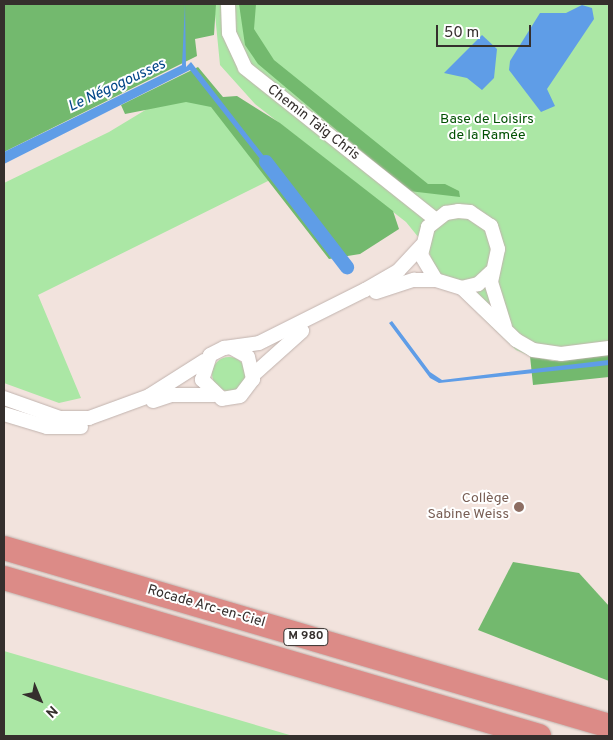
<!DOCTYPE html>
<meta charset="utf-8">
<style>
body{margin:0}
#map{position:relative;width:613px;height:740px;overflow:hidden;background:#f2e3dd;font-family:Overpass,sans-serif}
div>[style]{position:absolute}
.green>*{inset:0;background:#abe7a5}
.round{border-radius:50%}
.forest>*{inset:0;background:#73b96e}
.water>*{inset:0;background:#5f9de7}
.canal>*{height:14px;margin:-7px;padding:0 7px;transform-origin:7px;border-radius:7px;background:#5f9de7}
.roads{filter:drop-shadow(0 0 1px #c1b3ae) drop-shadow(0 0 1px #c1b3ae)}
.minor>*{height:14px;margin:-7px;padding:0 7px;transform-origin:7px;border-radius:7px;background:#fff}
.trunk>*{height:24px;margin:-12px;padding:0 12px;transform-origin:12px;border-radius:12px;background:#dc8b87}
.dots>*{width:14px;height:14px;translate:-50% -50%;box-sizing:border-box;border:2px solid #fff;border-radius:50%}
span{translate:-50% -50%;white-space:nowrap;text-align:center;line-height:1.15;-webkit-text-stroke:4px #fff;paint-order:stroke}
.shield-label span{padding:1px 4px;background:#fff;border:1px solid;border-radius:4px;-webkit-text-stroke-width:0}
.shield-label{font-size:12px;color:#352f2d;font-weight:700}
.park-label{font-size:14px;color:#025103}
.street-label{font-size:14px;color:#352f2d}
.education-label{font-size:14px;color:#785e54}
.right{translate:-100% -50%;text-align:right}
.water-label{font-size:15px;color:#004587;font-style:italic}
.frame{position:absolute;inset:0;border:5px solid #352f2d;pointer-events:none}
.north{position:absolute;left:15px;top:675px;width:50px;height:50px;-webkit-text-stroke:4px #fff;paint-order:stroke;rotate:135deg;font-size:14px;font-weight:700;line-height:20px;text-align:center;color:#352f2d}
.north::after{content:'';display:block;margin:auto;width:18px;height:22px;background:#352f2d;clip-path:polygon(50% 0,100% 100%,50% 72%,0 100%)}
.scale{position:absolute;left:436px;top:25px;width:95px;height:22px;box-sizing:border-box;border:2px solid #352f2d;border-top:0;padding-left:6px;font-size:15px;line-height:18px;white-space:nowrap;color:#352f2d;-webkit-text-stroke:4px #fff;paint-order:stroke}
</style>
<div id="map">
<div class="green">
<i style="clip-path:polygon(214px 4px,609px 4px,609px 357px,542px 361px,516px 350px,436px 272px,428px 249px,406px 222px,255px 104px,220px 65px)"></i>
<i style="clip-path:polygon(195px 80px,270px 180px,38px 295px,81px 398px,59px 403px,4px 383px,4px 183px,109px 132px)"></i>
<i class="round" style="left:212px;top:357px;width:34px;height:34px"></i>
<i style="clip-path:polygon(4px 651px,293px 736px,4px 736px)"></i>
</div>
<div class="forest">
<i style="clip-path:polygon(4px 4px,216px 4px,214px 35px,195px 39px,197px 56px,4px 152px)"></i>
<i style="clip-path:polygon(239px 4px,256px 4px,254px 29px,274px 60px,428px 184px,445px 184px,459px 191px,460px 197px,409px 191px,258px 64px,245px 45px)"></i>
<i style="clip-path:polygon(198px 67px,223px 97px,237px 96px,280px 123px,393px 211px,399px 229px,360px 254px,329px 259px,211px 107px,186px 102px,125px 114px,121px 105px)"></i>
<i style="clip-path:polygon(609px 355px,609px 377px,533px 385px,530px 356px,553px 361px)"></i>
<i style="clip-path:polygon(513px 562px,579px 573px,609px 606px,609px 681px,478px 630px)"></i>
</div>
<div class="water">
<i style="clip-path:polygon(185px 4px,186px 67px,191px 62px,349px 266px,346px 268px,190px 70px,4px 164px,4px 152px,182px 65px)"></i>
<i style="clip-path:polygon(582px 5px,592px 8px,594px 19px,547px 89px,555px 106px,541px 112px,509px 70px,510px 61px,540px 13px,566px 13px)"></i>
<i style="clip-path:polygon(482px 35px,497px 49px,494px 78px,482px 90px,467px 78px,444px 73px)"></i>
<i style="clip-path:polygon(392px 321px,430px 372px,442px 380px,609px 360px,609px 365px,439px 383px,430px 378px,389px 323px)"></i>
</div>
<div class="canal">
<i style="left:266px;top:162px;width:133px;rotate:52.4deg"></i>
</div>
<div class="roads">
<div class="minor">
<i style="left:228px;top:4px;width:29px;rotate:88deg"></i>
<i style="left:229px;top:33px;width:38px;rotate:65deg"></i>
<i style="left:245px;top:68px;width:243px;rotate:38.5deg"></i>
<i style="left:491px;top:272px;width:18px;rotate:137deg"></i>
<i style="left:478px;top:284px;width:16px;rotate:166deg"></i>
<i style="left:462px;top:288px;width:27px;rotate:-163deg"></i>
<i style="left:436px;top:280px;width:29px;rotate:-121deg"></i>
<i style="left:421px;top:255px;width:29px;rotate:-76deg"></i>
<i style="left:428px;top:227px;width:23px;rotate:-38deg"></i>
<i style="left:446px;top:213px;width:12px;rotate:-9deg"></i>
<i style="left:458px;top:211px;width:12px;rotate:5deg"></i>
<i style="left:470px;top:212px;width:25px;rotate:34deg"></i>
<i style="left:491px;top:226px;width:24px;rotate:73deg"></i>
<i style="left:498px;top:249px;width:34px;rotate:102deg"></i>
<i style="left:491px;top:282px;width:47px;rotate:72.7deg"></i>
<i style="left:462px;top:288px;width:75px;rotate:43.9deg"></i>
<i style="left:516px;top:340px;width:20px;rotate:30deg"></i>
<i style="left:533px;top:350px;width:28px;rotate:8deg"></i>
<i style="left:561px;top:354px;width:48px;rotate:-7.1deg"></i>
<i style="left:376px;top:292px;width:40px;rotate:-18deg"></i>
<i style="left:414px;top:280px;width:22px"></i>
<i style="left:232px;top:348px;width:18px;rotate:29deg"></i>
<i style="left:248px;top:357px;width:23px;rotate:77deg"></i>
<i style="left:253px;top:379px;width:21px;rotate:127deg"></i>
<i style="left:240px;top:396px;width:18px;rotate:171deg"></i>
<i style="left:222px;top:399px;width:28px;rotate:-136deg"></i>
<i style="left:202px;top:380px;width:26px;rotate:-72deg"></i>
<i style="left:210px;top:355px;width:16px;rotate:-27deg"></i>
<i style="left:224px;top:348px;width:35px;rotate:-8deg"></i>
<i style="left:259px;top:343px;width:119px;rotate:-26.6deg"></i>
<i style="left:365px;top:290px;width:39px;rotate:-30deg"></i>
<i style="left:399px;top:270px;width:33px;rotate:-47deg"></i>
<i style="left:253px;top:375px;width:66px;rotate:-41.9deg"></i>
<i style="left:4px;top:398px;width:59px;rotate:19.7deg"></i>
<i style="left:60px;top:418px;width:29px"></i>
<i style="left:89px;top:418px;width:64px;rotate:-20.1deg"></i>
<i style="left:149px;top:396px;width:65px;rotate:-32.5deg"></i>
<i style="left:153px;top:401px;width:19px;rotate:-18deg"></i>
<i style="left:171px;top:395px;width:43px"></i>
<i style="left:4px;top:414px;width:45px;rotate:16.8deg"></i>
<i style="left:47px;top:427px;width:34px"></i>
</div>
<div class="trunk">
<i style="left:4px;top:548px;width:631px;rotate:16.39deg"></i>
<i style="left:4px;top:578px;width:558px;rotate:16.45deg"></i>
</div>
</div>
<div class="dots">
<i style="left:519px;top:507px;background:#8d6e63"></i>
</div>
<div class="shield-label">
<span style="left:306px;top:637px">M 980</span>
</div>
<div class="park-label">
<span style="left:487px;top:128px">Base de Loisirs<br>de la Ramée</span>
</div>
<div class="street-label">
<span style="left:313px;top:123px;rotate:38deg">Chemin Taïg Chris</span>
<span style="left:206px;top:607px;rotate:16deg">Rocade Arc-en-Ciel</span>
</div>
<div class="education-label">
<span class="right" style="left:509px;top:507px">Collège<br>Sabine Weiss</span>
</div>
<div class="water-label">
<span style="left:117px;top:86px;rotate:-25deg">Le Négogousses</span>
</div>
<div class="frame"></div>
<div class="north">N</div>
<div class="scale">50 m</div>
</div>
